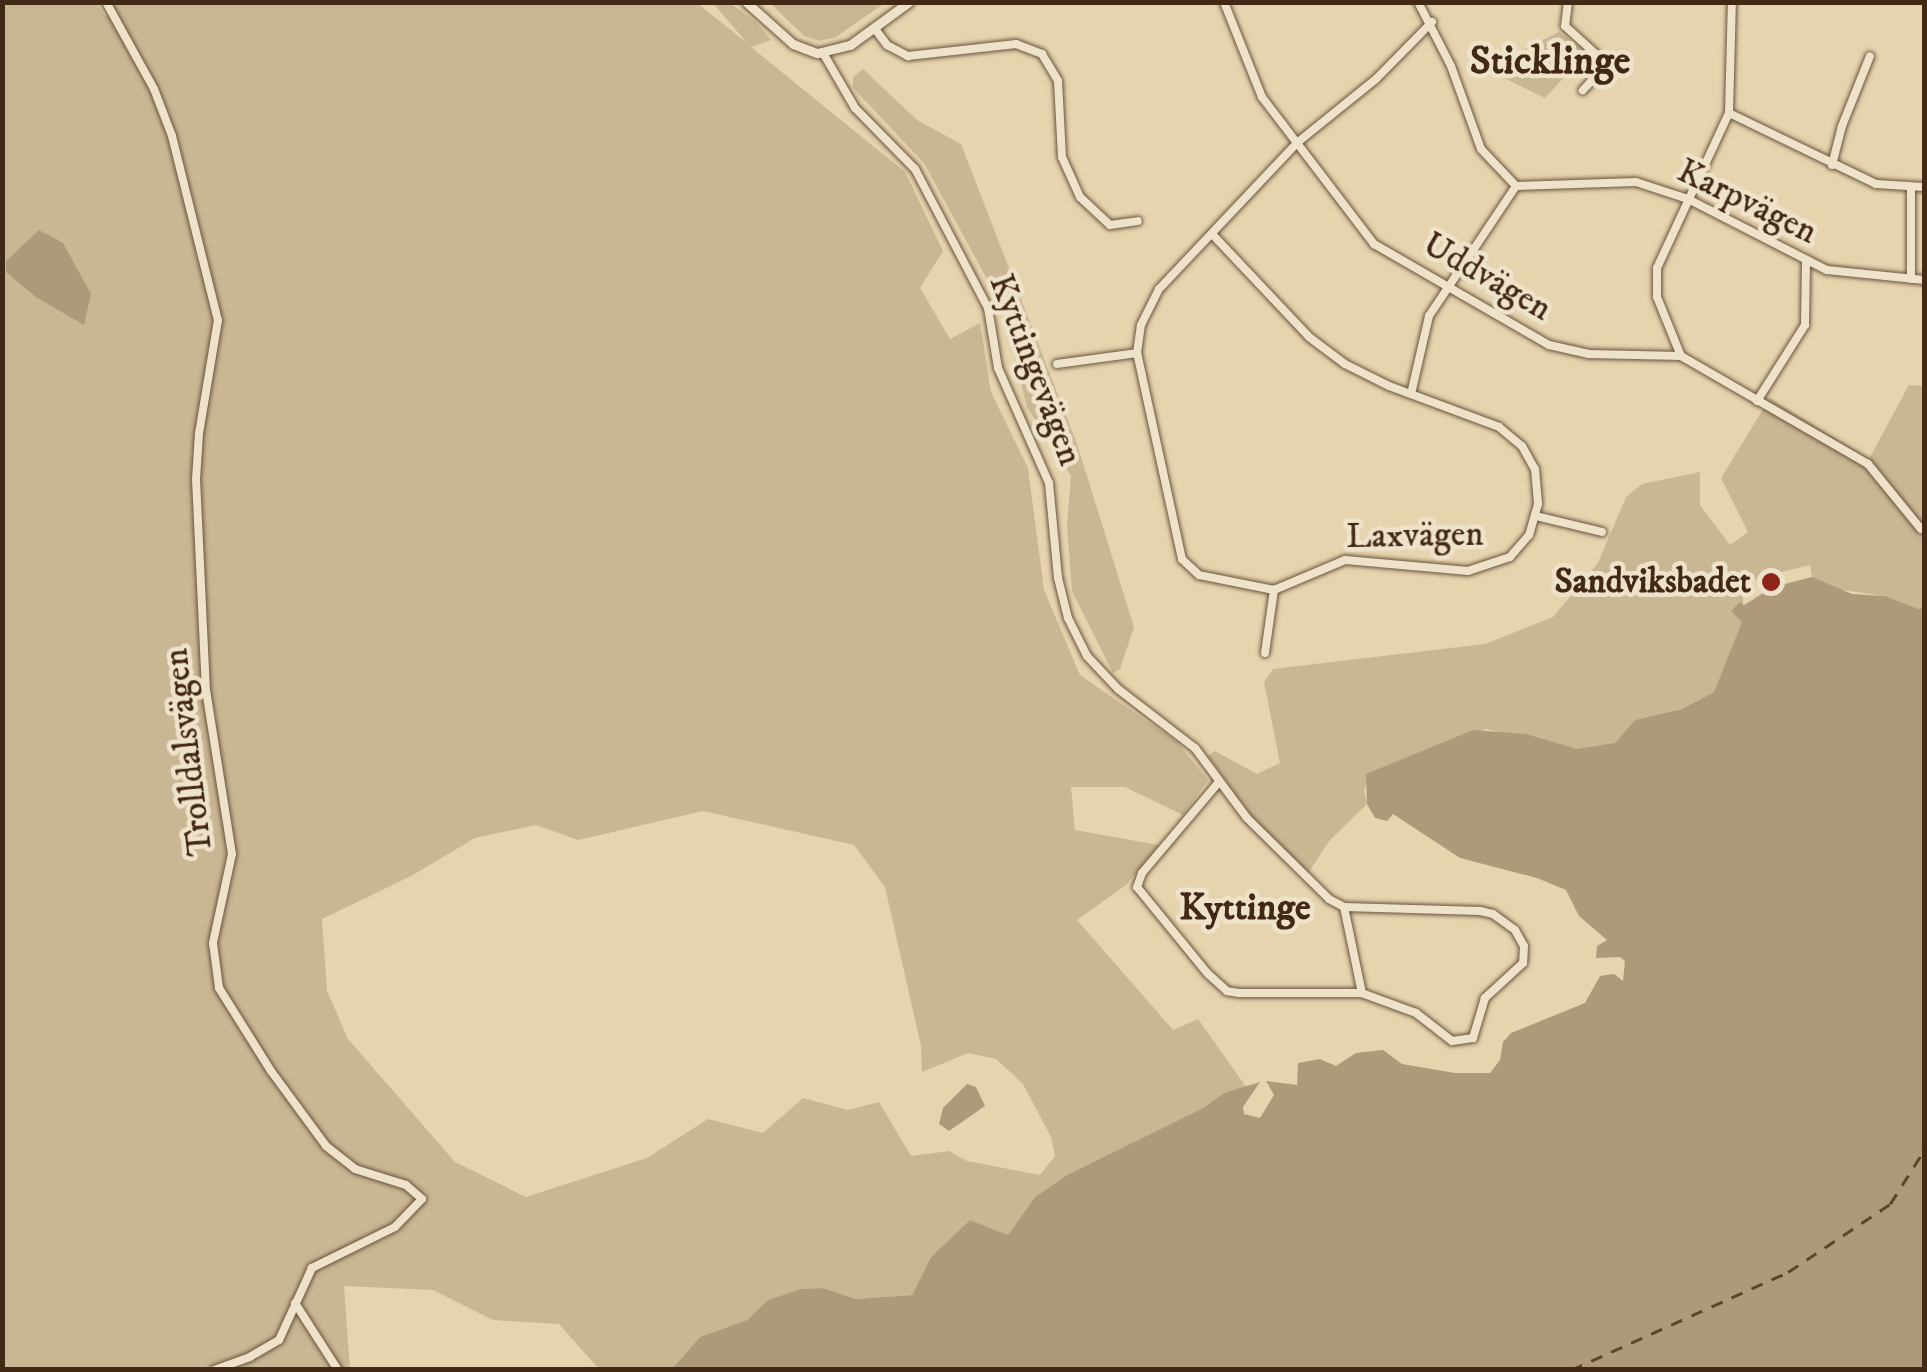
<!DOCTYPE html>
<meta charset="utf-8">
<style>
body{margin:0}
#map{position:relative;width:1927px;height:1372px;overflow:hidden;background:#e5d4ae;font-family:"IM FELL DW Pica",serif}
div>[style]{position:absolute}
.green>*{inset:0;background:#c9b794}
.water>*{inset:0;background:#ae9a7a}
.ferry>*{height:2.5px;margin-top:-1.25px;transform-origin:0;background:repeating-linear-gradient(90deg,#5d452e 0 12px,transparent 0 22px)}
.roads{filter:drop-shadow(0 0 2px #6b543b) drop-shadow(0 0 2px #6b543b)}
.minor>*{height:8px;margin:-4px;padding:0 4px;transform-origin:4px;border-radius:4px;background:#eee3ca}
.tertiary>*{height:9px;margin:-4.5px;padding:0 4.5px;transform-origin:4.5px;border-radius:4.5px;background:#eee3ca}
.dots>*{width:28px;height:28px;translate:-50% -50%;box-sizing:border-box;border:5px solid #eee3ca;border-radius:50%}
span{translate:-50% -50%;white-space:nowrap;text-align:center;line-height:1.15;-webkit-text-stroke:9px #eee3ca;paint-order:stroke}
.street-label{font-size:35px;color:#422915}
.poi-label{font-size:35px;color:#422915;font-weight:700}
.right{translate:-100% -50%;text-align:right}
.neighbourhood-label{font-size:38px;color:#422915;font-weight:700}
.quarter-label{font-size:40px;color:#422915;font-weight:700}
.frame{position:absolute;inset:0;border:5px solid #422915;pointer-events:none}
</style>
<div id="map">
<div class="green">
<i style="clip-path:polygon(evenodd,109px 2px,697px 3px,747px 43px,713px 3px,730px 3px,756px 22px,771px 40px,751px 47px,905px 172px,943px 251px,920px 288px,950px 339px,980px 323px,991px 392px,1028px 468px,1044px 590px,1080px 675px,1177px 742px,1208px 780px,1183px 815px,1125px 787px,1071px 787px,1075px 830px,1159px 845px,1126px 885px,1077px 920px,1173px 1030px,1198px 1019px,1247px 1088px,1224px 1093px,1203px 1108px,1067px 1175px,1035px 1197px,1008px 1235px,970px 1220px,931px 1257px,912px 1295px,856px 1299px,823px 1288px,801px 1289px,768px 1300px,747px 1320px,700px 1337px,672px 1369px,599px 1369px,559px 1324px,493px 1320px,433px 1290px,344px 1286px,350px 1369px,3px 1370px,3px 3px,96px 3px,105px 16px,115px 14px,109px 2px,703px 811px,854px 845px,885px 887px,921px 1046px,922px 1072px,968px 1053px,996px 1059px,1023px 1084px,1051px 1137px,1055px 1156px,1040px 1175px,967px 1161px,949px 1151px,911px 1156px,879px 1102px,848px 1110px,803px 1098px,763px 1133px,708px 1119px,647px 1158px,526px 1197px,455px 1162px,348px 1039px,327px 991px,322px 919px,413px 875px,475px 838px,536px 825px,578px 840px,703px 811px)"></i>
<i style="clip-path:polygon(770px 3px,885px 3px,836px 37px,820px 41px,804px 36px)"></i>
<i style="clip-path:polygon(1559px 32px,1589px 53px,1588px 73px,1569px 72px,1545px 98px,1492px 72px,1494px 65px)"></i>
<i style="clip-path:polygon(863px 69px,917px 120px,961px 144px,1077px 444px,1134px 627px,1120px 669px,1113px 673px,1072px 591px,1067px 526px,1071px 476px,1027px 407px,1001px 305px,924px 163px,853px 88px,853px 77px)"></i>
<i style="clip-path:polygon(1909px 385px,1924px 386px,1924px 606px,1919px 609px,1885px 596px,1835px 589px,1812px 577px,1810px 565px,1758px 578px,1743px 587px,1743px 622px,1714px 692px,1682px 709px,1635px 720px,1615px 743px,1601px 748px,1577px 749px,1486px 729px,1375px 771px,1364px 790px,1367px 804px,1330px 840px,1308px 873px,1255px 821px,1208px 756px,1215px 751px,1257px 774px,1280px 763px,1264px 682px,1273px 669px,1485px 644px,1553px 617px,1598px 563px,1626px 497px,1642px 484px,1700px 472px,1700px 505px,1730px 545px,1748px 532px,1721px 478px,1770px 398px,1869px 459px)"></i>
</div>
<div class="water">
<i style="clip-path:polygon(39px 230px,63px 243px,91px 294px,84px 325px,36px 297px,6px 272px,6px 261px)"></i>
<i style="clip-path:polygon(1812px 577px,1852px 594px,1885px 596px,1919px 609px,1924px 606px,1924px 1369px,672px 1369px,700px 1337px,747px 1320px,768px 1300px,801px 1289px,823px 1288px,856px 1299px,912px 1295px,931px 1257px,970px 1220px,1008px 1235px,1035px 1197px,1067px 1175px,1203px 1108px,1224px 1093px,1260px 1082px,1243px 1107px,1244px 1114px,1260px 1118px,1274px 1095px,1266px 1081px,1297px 1085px,1298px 1063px,1320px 1059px,1336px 1066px,1356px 1053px,1383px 1050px,1402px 1064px,1455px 1073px,1490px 1073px,1500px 1060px,1503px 1042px,1511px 1033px,1585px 1003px,1600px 976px,1614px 974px,1623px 981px,1625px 961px,1620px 957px,1596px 958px,1597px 946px,1607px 940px,1579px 916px,1566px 890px,1537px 878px,1460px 858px,1393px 814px,1387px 821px,1375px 818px,1367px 804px,1366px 774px,1473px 730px,1526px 734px,1577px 749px,1615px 743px,1635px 720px,1682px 709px,1714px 692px,1742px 622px,1731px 611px,1740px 602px,1744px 605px,1773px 587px)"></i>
<i style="clip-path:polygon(967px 1084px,976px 1087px,985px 1106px,949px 1131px,939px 1124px,943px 1108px)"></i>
</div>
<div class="ferry">
<i style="left:1571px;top:1370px;width:238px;rotate:-24.3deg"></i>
<i style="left:1788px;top:1272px;width:123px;rotate:-33.7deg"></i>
<i style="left:1890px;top:1204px;width:62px;rotate:-57.6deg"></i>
<i style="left:1923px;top:1152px;width:20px;rotate:-87deg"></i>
</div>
<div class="roads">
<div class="minor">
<i style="left:106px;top:2px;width:99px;rotate:61.1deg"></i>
<i style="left:154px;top:89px;width:50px;rotate:69deg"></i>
<i style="left:172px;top:136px;width:190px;rotate:76deg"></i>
<i style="left:218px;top:320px;width:115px;rotate:99.5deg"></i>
<i style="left:199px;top:433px;width:46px;rotate:93.7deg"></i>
<i style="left:196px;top:479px;width:211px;rotate:87.3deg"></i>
<i style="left:206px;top:690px;width:166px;rotate:81deg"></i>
<i style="left:232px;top:854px;width:91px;rotate:102.1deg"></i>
<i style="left:213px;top:943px;width:45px;rotate:82.4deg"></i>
<i style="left:219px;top:988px;width:98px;rotate:57.9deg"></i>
<i style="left:271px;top:1071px;width:93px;rotate:53.7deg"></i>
<i style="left:326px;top:1146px;width:37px;rotate:38deg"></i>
<i style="left:355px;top:1169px;width:53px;rotate:17.4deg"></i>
<i style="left:406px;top:1185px;width:21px;rotate:41deg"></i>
<i style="left:422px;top:1199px;width:39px;rotate:134deg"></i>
<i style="left:395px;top:1227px;width:93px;rotate:153.7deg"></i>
<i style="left:312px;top:1268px;width:79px;rotate:114.6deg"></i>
<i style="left:279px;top:1340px;width:34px;rotate:150deg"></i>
<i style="left:250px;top:1357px;width:38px;rotate:160deg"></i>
<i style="left:1224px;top:2px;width:102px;rotate:68.2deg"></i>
<i style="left:1262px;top:97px;width:185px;rotate:52.7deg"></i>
<i style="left:1374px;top:244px;width:202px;rotate:30deg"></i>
<i style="left:1549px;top:345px;width:41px;rotate:12.7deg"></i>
<i style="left:1589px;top:354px;width:92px;rotate:1.2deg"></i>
<i style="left:1681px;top:356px;width:216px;rotate:30deg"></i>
<i style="left:1868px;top:464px;width:84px;rotate:50.8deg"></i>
<i style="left:1418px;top:2px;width:72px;rotate:62.7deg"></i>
<i style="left:1451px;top:66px;width:88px;rotate:70.1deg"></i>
<i style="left:1481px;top:149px;width:51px;rotate:46.6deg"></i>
<i style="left:1516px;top:186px;width:120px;rotate:-1.9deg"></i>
<i style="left:1636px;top:182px;width:55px;rotate:18.1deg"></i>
<i style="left:1688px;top:199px;width:156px;rotate:27.1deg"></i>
<i style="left:1827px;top:270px;width:98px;rotate:5.9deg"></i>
<i style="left:1568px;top:2px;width:24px;rotate:97deg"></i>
<i style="left:1565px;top:26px;width:43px;rotate:42.2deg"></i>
<i style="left:1597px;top:55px;width:9px;rotate:77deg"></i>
<i style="left:1599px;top:64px;width:11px;rotate:100deg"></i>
<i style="left:1597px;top:75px;width:21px;rotate:133deg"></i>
<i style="left:875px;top:29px;width:20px;rotate:53deg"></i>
<i style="left:887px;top:45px;width:24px;rotate:28deg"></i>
<i style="left:908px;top:56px;width:109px;rotate:-6.3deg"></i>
<i style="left:1016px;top:44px;width:28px;rotate:21deg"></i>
<i style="left:1042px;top:54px;width:31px;rotate:59deg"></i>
<i style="left:1058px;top:81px;width:76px;rotate:87deg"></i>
<i style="left:1062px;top:157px;width:44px;rotate:65.8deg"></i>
<i style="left:1080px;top:197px;width:41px;rotate:43deg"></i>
<i style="left:1110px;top:225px;width:28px;rotate:-8deg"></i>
<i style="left:823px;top:53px;width:64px;rotate:59.8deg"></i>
<i style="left:855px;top:108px;width:86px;rotate:45.5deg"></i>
<i style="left:915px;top:169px;width:157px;rotate:62.3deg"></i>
<i style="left:988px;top:308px;width:61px;rotate:80.5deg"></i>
<i style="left:998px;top:368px;width:126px;rotate:66.1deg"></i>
<i style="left:1049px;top:483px;width:95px;rotate:84.6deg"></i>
<i style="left:1058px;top:578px;width:41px;rotate:76deg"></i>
<i style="left:1068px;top:618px;width:42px;rotate:63.4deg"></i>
<i style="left:1087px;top:656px;width:45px;rotate:46.8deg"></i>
<i style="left:1118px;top:689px;width:97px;rotate:37.5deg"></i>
<i style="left:1195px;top:748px;width:87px;rotate:53.4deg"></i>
<i style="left:1247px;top:818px;width:115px;rotate:44.6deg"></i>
<i style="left:1329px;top:899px;width:17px;rotate:28deg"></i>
<i style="left:1344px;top:907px;width:136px;rotate:1.7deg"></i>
<i style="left:1480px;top:911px;width:13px;rotate:13deg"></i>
<i style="left:1493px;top:914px;width:27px;rotate:36deg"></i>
<i style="left:1515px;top:930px;width:18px;rotate:61deg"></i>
<i style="left:1524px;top:946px;width:17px;rotate:93deg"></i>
<i style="left:1523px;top:963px;width:52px;rotate:137.4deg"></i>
<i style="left:1485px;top:998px;width:42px;rotate:106.7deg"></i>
<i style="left:1473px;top:1038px;width:21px;rotate:172deg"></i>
<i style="left:1452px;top:1041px;width:46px;rotate:-142.1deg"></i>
<i style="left:1416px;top:1013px;width:58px;rotate:-159.7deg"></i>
<i style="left:1362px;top:993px;width:123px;rotate:180deg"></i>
<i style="left:1239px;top:993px;width:12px;rotate:-171deg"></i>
<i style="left:1227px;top:991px;width:25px;rotate:-138deg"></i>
<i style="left:1208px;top:974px;width:112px;rotate:-129.2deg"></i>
<i style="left:1137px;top:887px;width:15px;rotate:-70deg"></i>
<i style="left:1142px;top:873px;width:118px;rotate:-49.8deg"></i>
<i style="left:1729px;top:113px;width:163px;rotate:25.8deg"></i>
<i style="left:1876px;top:184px;width:48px;rotate:3.6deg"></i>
<i style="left:1832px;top:165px;width:40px;rotate:-75.6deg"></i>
<i style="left:1842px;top:126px;width:75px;rotate:-68.2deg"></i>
<i style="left:1212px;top:234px;width:141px;rotate:46.7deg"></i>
<i style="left:1309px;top:337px;width:45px;rotate:36.9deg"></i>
<i style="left:1345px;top:364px;width:49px;rotate:26.6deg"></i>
<i style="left:1389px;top:386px;width:117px;rotate:20.4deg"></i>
<i style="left:1499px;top:427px;width:30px;rotate:40deg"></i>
<i style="left:1522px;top:446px;width:26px;rotate:61deg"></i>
<i style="left:1535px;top:469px;width:35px;rotate:85deg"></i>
<i style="left:1538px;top:504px;width:32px;rotate:106deg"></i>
<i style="left:1529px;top:535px;width:29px;rotate:131deg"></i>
<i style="left:1510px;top:557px;width:44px;rotate:161.6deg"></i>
<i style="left:1468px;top:571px;width:123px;rotate:-174.9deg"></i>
<i style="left:1345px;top:560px;width:77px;rotate:157.1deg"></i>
<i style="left:1274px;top:590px;width:76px;rotate:-168.7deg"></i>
<i style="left:1199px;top:575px;width:23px;rotate:-137deg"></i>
<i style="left:1182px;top:559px;width:211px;rotate:-102.3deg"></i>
<i style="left:1137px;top:353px;width:28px;rotate:-82deg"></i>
<i style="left:1141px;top:325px;width:40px;rotate:-63.4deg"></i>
<i style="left:1159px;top:289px;width:202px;rotate:-46.6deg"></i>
<i style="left:1298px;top:142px;width:100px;rotate:-38.9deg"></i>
<i style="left:1376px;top:79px;width:80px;rotate:-45.5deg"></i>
<i style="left:1911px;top:279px;width:91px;rotate:-90deg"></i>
<i style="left:1681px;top:356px;width:64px;rotate:-112.1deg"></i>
<i style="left:1657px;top:297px;width:29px;rotate:-90deg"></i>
<i style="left:1657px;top:268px;width:171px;rotate:-65.1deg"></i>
<i style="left:1729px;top:113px;width:111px;rotate:-88.5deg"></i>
<i style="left:1057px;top:364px;width:81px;rotate:-7.8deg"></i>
<i style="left:1411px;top:394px;width:80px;rotate:-77deg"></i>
<i style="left:1429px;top:316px;width:156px;rotate:-56.2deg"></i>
<i style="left:1757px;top:401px;width:90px;rotate:-57.7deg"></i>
<i style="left:1805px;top:325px;width:64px;rotate:-89.1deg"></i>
<i style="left:1536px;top:516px;width:68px;rotate:13.6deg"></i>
<i style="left:1265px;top:653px;width:64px;rotate:-81.9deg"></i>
<i style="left:1344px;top:907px;width:88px;rotate:78.2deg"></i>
<i style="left:295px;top:1303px;width:80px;rotate:57.3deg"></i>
</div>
<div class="tertiary">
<i style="left:746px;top:2px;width:63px;rotate:41.8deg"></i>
<i style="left:793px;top:44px;width:26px;rotate:21deg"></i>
<i style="left:817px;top:53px;width:34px;rotate:-14deg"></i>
<i style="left:850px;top:45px;width:73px;rotate:-36.1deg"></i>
</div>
</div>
<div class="dots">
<i style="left:1771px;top:582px;background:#8f2418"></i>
</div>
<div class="street-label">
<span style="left:1747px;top:202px;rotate:26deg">Karpvägen</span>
<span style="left:1487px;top:277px;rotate:30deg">Uddvägen</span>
<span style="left:1035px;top:370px;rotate:69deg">Kyttingevägen</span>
<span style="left:1415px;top:536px;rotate:-1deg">Laxvägen</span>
<span style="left:189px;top:752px;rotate:-97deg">Trolldalsvägen</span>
</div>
<div class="poi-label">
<span class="right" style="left:1751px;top:582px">Sandviksbadet</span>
</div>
<div class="neighbourhood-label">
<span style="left:1245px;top:909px">Kyttinge</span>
</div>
<div class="quarter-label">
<span style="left:1550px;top:62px">Sticklinge</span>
</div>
<div class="frame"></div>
</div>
